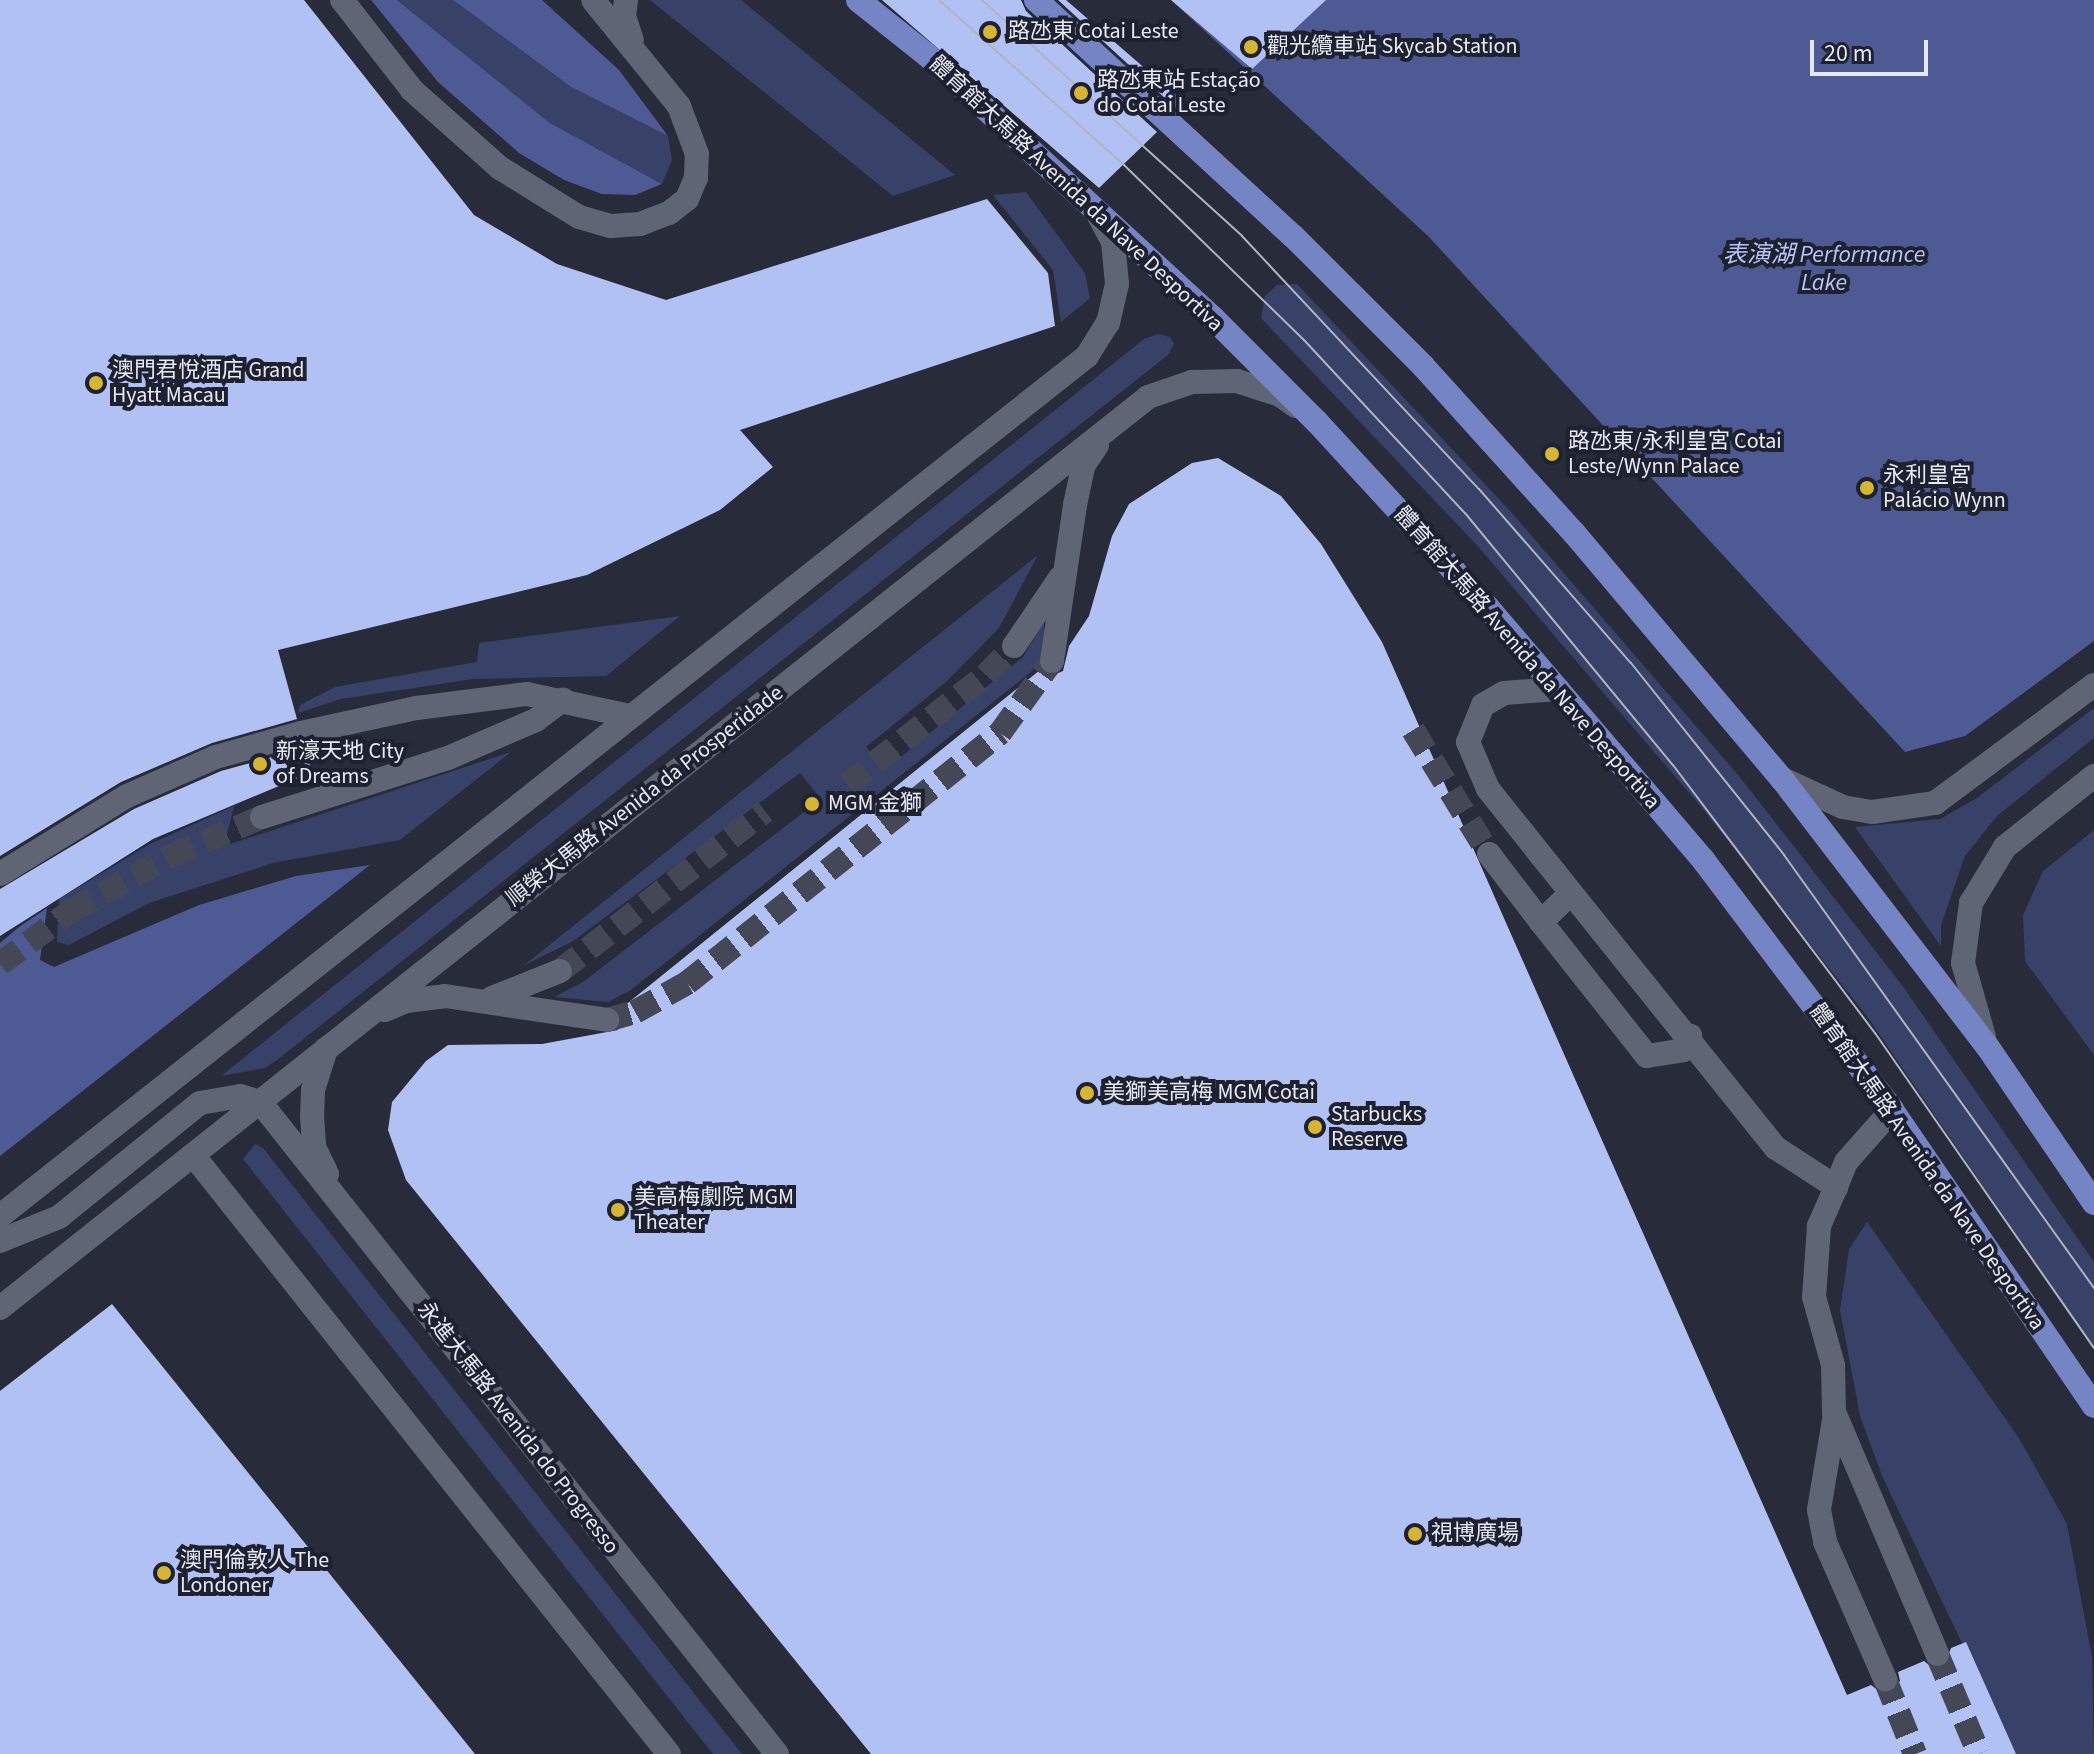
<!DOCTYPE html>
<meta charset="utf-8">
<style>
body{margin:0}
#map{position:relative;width:2094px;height:1754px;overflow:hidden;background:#272b3a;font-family:"Source Sans 3","Noto Sans SC",sans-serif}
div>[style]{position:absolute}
.green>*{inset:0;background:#384168}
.water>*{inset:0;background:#4d5a94}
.building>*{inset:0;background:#b2c1f4}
.minor-tunnel>*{height:24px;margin-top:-12px;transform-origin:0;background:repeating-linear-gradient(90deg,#444856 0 24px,transparent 0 36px)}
.minor>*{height:24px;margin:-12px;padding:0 12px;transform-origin:12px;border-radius:12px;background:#606576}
.major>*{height:24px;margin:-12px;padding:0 12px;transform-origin:12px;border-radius:12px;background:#7584c4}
.tram>*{height:2px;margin:-1px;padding:0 1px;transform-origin:1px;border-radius:1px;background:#b1b4bf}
.dots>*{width:22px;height:22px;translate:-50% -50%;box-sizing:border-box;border:4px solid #1e2230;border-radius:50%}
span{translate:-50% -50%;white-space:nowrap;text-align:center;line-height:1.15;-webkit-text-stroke:8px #1e2230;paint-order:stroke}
.poi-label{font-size:22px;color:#e6e9f3}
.left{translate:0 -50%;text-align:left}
.street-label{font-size:22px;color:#e6e9f3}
.water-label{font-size:24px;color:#b6c4f8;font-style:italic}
.scale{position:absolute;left:1810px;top:40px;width:118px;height:36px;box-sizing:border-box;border:4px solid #e6e9f3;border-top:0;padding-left:10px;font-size:24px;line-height:28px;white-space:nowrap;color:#e6e9f3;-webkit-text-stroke:6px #1e2230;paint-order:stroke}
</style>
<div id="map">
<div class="green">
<i style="clip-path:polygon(397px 0,453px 0,571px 87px,668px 136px,672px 160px,662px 184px,550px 123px)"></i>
<i style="clip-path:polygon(650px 0,741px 0,955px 175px,893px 196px)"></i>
<i style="clip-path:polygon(1026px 192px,1085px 273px,1090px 298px,1061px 322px,1053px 270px,993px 195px)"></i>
<i style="clip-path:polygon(1297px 284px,1512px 513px,1739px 776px,1902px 985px,2094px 1262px,2094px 1348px,1866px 1015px,1703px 809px,1475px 543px,1261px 318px,1265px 296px,1277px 285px)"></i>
<i style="clip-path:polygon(1158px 334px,1170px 337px,1174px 344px,1168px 355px,277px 1060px,265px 1068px,221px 1076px,1144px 339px)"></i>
<i style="clip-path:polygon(1038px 555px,999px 628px,946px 682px,866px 747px,886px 769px,1023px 657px,1044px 622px,1045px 650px,1032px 671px,631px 990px,608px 1002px,554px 997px,583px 982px,821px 799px,800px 773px,573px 941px,523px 966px)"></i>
<i style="clip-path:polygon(680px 616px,606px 676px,473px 679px,341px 699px,298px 713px,300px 705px,335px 687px,477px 662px,479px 643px)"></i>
<i style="clip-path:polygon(2094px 708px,2094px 738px,1997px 816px,1965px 856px,1941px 925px,1941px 946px,1855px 827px,1940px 819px,1977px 798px)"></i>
<i style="clip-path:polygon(511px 752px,400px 840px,273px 863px,149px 903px,69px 945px,57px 942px,59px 899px,150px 844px,234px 806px,224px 846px)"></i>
<i style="clip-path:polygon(2094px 830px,2094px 1055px,2025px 961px,2023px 915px,2043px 871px)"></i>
<i style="clip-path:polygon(255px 1144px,263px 1148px,742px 1754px,713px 1754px,243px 1159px)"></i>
<i style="clip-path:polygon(1867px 1222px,2019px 1438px,2067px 1524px,2092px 1657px,2094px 1754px,2015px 1754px,1882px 1476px,1860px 1416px,1840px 1310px,1849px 1249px)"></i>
</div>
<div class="water">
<i style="clip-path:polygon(371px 0,397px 0,550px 123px,662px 184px,635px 195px,602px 194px,564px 180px,519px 153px,438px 82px)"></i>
<i style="clip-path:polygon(453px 0,542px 0,619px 70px,668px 136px,571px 87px)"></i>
<i style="clip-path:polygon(1171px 0,2094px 0,2094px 641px,1965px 736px,1905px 752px,1428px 236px)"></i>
<i style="clip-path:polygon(370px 865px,0 1156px,0 943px,19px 927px,47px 908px,40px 960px,54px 967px,199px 905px,296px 876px)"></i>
</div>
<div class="building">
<i style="clip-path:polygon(0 0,304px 0,474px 215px,557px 264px,666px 300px,987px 199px,1048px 273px,1055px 326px,740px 430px,773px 467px,720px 510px,587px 575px,278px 650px,297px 719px,212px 743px,121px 782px,0 856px)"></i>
<i style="clip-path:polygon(882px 0,1021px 0,1026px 11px,1157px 132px,1099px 188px)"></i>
<i style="clip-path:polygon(1058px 0,1066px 0,1185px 103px,1178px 110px)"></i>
<i style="clip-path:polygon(1171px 0,1326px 0,1252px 69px)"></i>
<i style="clip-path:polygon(1218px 458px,1281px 496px,1321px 544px,1382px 642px,1847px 1695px,1871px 1685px,1883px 1694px,1892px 1692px,1900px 1681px,1898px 1672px,1924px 1661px,1934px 1669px,1944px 1667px,1951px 1648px,1966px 1642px,2016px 1754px,871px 1754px,406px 1180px,388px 1130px,392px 1102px,426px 1061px,448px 1045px,542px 1044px,618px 1030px,618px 1011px,1040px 670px,1051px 676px,1063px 671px,1069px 646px,1089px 616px,1112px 536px,1129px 504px,1192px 463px)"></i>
<i style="clip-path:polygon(305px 748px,312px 772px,153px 839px,0 936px,0 889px,134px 809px,221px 771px)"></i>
<i style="clip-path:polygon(112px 1304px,475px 1754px,0 1754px,0 1391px)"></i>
</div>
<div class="minor-tunnel">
<i style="left:1413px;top:730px;width:145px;rotate:58.5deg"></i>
<i style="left:847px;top:785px;width:177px;rotate:-38.4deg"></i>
<i style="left:986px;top:675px;width:40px;rotate:-46deg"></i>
<i style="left:0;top:964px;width:89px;rotate:-36.7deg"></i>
<i style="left:71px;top:911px;width:114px;rotate:-28.8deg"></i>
<i style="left:171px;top:856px;width:99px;rotate:-23.2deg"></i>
<i style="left:560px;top:971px;width:260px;rotate:-38deg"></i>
<i style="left:607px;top:1020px;width:29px;rotate:-16deg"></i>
<i style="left:635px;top:1012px;width:60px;rotate:-29.1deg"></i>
<i style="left:687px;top:983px;width:401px;rotate:-38.6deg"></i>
<i style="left:1000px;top:733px;width:89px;rotate:-54.2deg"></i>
<i style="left:1937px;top:1654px;width:108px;rotate:67.2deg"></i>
<i style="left:1885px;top:1679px;width:81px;rotate:68.2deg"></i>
</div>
<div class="minor">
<i style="left:342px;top:0;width:114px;rotate:52.1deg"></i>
<i style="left:412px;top:90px;width:118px;rotate:41.6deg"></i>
<i style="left:500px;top:168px;width:93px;rotate:31.8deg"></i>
<i style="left:579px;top:217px;width:33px;rotate:16deg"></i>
<i style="left:611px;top:226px;width:29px;rotate:-4deg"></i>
<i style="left:640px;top:224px;width:31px;rotate:-21deg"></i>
<i style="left:669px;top:213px;width:23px;rotate:-38deg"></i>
<i style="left:687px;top:199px;width:23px;rotate:-67deg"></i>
<i style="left:696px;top:178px;width:24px;rotate:-88deg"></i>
<i style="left:697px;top:154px;width:51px;rotate:-110.6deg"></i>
<i style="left:679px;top:106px;width:136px;rotate:-129.1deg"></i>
<i style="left:626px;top:0;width:16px;rotate:97deg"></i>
<i style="left:624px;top:16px;width:25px;rotate:72deg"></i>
<i style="left:1014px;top:646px;width:82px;rotate:-55.9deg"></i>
<i style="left:1052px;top:661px;width:158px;rotate:-81.6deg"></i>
<i style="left:1075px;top:505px;width:40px;rotate:-78deg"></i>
<i style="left:1083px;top:466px;width:25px;rotate:-56deg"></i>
<i style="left:1558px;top:689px;width:54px;rotate:175.8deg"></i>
<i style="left:1504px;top:693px;width:24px;rotate:150deg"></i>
<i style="left:1483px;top:705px;width:40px;rotate:112deg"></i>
<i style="left:1468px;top:742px;width:51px;rotate:66.9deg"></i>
<i style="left:1488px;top:789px;width:460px;rotate:51.3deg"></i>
<i style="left:1776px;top:1148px;width:72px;rotate:33deg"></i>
<i style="left:1782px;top:779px;width:67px;rotate:24.7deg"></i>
<i style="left:1843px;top:807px;width:29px;rotate:10deg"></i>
<i style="left:1872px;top:812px;width:64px;rotate:-8.1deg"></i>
<i style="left:1935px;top:803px;width:198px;rotate:-36.6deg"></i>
<i style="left:262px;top:817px;width:195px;rotate:-17.6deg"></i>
<i style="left:448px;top:758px;width:96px;rotate:-23.4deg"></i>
<i style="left:536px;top:720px;width:34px;rotate:-37deg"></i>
<i style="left:1489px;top:854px;width:86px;rotate:52.6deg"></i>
<i style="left:0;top:874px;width:149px;rotate:-31.6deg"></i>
<i style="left:127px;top:796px;width:97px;rotate:-23.7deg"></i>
<i style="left:216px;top:757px;width:88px;rotate:-15.8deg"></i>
<i style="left:301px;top:733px;width:119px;rotate:-12.2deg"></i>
<i style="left:417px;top:708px;width:111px;rotate:-7.3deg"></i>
<i style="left:527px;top:694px;width:105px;rotate:12.1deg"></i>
<i style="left:1569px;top:895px;width:39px;rotate:136deg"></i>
<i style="left:1541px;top:922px;width:171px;rotate:51.7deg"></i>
<i style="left:1647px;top:1056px;width:36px;rotate:-9deg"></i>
<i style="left:1683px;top:1050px;width:16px;rotate:-63deg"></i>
<i style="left:492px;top:998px;width:73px;rotate:-21.7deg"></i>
<i style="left:385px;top:1010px;width:23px;rotate:-23deg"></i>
<i style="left:406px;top:1001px;width:39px;rotate:-7deg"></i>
<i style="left:445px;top:996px;width:164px;rotate:8.4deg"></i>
<i style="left:1984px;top:1037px;width:77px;rotate:-105.8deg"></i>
<i style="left:1963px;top:963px;width:61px;rotate:-82.4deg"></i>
<i style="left:1971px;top:903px;width:66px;rotate:-58.7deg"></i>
<i style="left:2005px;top:847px;width:114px;rotate:-38.6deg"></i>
<i style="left:326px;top:1049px;width:43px;rotate:107.6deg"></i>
<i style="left:313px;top:1090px;width:26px;rotate:92deg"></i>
<i style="left:312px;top:1116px;width:31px;rotate:86deg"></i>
<i style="left:314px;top:1147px;width:30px;rotate:64deg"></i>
<i style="left:1892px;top:1110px;width:69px;rotate:131.5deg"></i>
<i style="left:1846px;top:1162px;width:27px;rotate:112deg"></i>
<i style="left:1836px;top:1187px;width:43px;rotate:113.6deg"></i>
<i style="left:1819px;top:1226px;width:71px;rotate:94deg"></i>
<i style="left:1814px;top:1297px;width:71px;rotate:74.4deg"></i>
<i style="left:1833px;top:1365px;width:47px;rotate:88.8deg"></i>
<i style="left:1834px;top:1412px;width:263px;rotate:66.9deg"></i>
<i style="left:193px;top:1155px;width:765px;rotate:51.53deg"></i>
<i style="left:0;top:1216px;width:1386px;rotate:-38.35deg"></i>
<i style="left:1087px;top:356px;width:39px;rotate:-58deg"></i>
<i style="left:1108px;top:323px;width:40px;rotate:-77deg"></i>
<i style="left:1117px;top:284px;width:42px;rotate:-95.4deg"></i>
<i style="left:1113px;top:242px;width:30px;rotate:-118deg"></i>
<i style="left:0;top:1241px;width:64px;rotate:-22.1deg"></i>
<i style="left:59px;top:1217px;width:181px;rotate:-39deg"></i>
<i style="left:200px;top:1103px;width:41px;rotate:-9.9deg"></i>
<i style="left:240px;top:1096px;width:21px;rotate:17deg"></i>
<i style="left:260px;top:1102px;width:832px;rotate:51.59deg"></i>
<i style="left:0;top:1308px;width:1466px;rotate:-38.43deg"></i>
<i style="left:1148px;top:397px;width:46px;rotate:-18.8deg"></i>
<i style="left:1192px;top:382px;width:45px;rotate:-1.3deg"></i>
<i style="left:1237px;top:381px;width:45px;rotate:18deg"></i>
<i style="left:1280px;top:395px;width:19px;rotate:35deg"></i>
<i style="left:1834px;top:1420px;width:91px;rotate:99.5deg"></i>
<i style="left:1819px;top:1510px;width:33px;rotate:79deg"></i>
<i style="left:1825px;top:1542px;width:150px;rotate:66.3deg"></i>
</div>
<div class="major">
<i style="left:858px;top:0;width:88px;rotate:38.6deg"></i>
<i style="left:927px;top:55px;width:389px;rotate:42.6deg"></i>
<i style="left:1213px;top:318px;width:147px;rotate:45deg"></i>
<i style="left:1317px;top:422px;width:254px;rotate:47.4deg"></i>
<i style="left:1489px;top:609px;width:331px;rotate:49.5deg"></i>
<i style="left:1704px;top:861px;width:312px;rotate:52.9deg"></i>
<i style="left:1892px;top:1110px;width:358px;rotate:55.7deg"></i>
<i style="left:1036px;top:0;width:349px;rotate:42.6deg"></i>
<i style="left:1293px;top:236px;width:184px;rotate:45deg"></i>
<i style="left:1423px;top:366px;width:225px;rotate:47.9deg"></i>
<i style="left:1574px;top:533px;width:322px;rotate:49.8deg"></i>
<i style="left:1782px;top:779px;width:337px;rotate:52.5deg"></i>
<i style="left:1987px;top:1046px;width:190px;rotate:55.7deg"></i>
</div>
<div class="tram">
<i style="left:939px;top:0;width:248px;rotate:41.7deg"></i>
<i style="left:1124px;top:165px;width:251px;rotate:44.2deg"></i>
<i style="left:1304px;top:340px;width:236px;rotate:47.1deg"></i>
<i style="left:1465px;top:513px;width:327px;rotate:50.5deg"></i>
<i style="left:1673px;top:765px;width:336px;rotate:53deg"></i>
<i style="left:1875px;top:1033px;width:384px;rotate:55.2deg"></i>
<i style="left:982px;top:0;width:351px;rotate:42.2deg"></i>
<i style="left:1242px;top:236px;width:347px;rotate:46.9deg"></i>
<i style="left:1479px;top:489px;width:231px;rotate:48.9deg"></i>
<i style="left:1631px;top:663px;width:246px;rotate:51.4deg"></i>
<i style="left:1784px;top:855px;width:533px;rotate:54.4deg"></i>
</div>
<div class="dots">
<i style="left:990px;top:32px;background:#d8b434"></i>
<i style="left:1251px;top:47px;background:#d8b434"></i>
<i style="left:1081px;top:93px;background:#d8b434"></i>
<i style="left:96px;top:383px;background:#d8b434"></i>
<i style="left:1552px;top:454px;background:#d8b434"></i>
<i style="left:1867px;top:488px;background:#d8b434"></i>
<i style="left:260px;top:764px;background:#d8b434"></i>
<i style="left:812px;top:804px;background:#d8b434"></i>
<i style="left:1087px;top:1093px;background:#d8b434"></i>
<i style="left:1315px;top:1127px;background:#d8b434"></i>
<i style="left:618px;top:1210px;background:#d8b434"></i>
<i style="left:1415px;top:1534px;background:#d8b434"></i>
<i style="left:164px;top:1573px;background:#d8b434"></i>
</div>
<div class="poi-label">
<span class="left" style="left:1008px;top:32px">路氹東 Cotai Leste</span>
<span class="left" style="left:1267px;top:47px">觀光纜車站 Skycab Station</span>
<span class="left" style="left:1097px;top:93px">路氹東站 Estação<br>do Cotai Leste</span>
<span class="left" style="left:112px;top:383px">澳門君悅酒店 Grand<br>Hyatt Macau</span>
<span class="left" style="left:1568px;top:454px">路氹東/永利皇宮 Cotai<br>Leste/Wynn Palace</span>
<span class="left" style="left:1883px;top:488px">永利皇宮<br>Palácio Wynn</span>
<span class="left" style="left:276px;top:764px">新濠天地 City<br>of Dreams</span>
<span class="left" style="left:828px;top:804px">MGM 金獅</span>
<span class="left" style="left:1103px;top:1093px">美獅美高梅 MGM Cotai</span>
<span class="left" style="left:1331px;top:1127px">Starbucks<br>Reserve</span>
<span class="left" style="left:634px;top:1210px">美高梅劇院 MGM<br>Theater</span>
<span class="left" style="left:1431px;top:1534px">視博廣場</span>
<span class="left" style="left:180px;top:1573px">澳門倫敦人 The<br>Londoner</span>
</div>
<div class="street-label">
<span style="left:1076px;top:194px;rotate:43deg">體育館大馬路 Avenida da Nave Desportiva</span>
<span style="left:1527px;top:658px;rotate:49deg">體育館大馬路 Avenida da Nave Desportiva</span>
<span style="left:645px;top:796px;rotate:-38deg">順榮大馬路 Avenida da Prosperidade</span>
<span style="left:1927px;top:1167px;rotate:55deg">體育館大馬路 Avenida da Nave Desportiva</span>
<span style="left:518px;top:1428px;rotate:52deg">永進大馬路 Avenida do Progresso</span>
</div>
<div class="water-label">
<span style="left:1824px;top:269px">表演湖 Performance<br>Lake</span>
</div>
<div class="scale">20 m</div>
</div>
